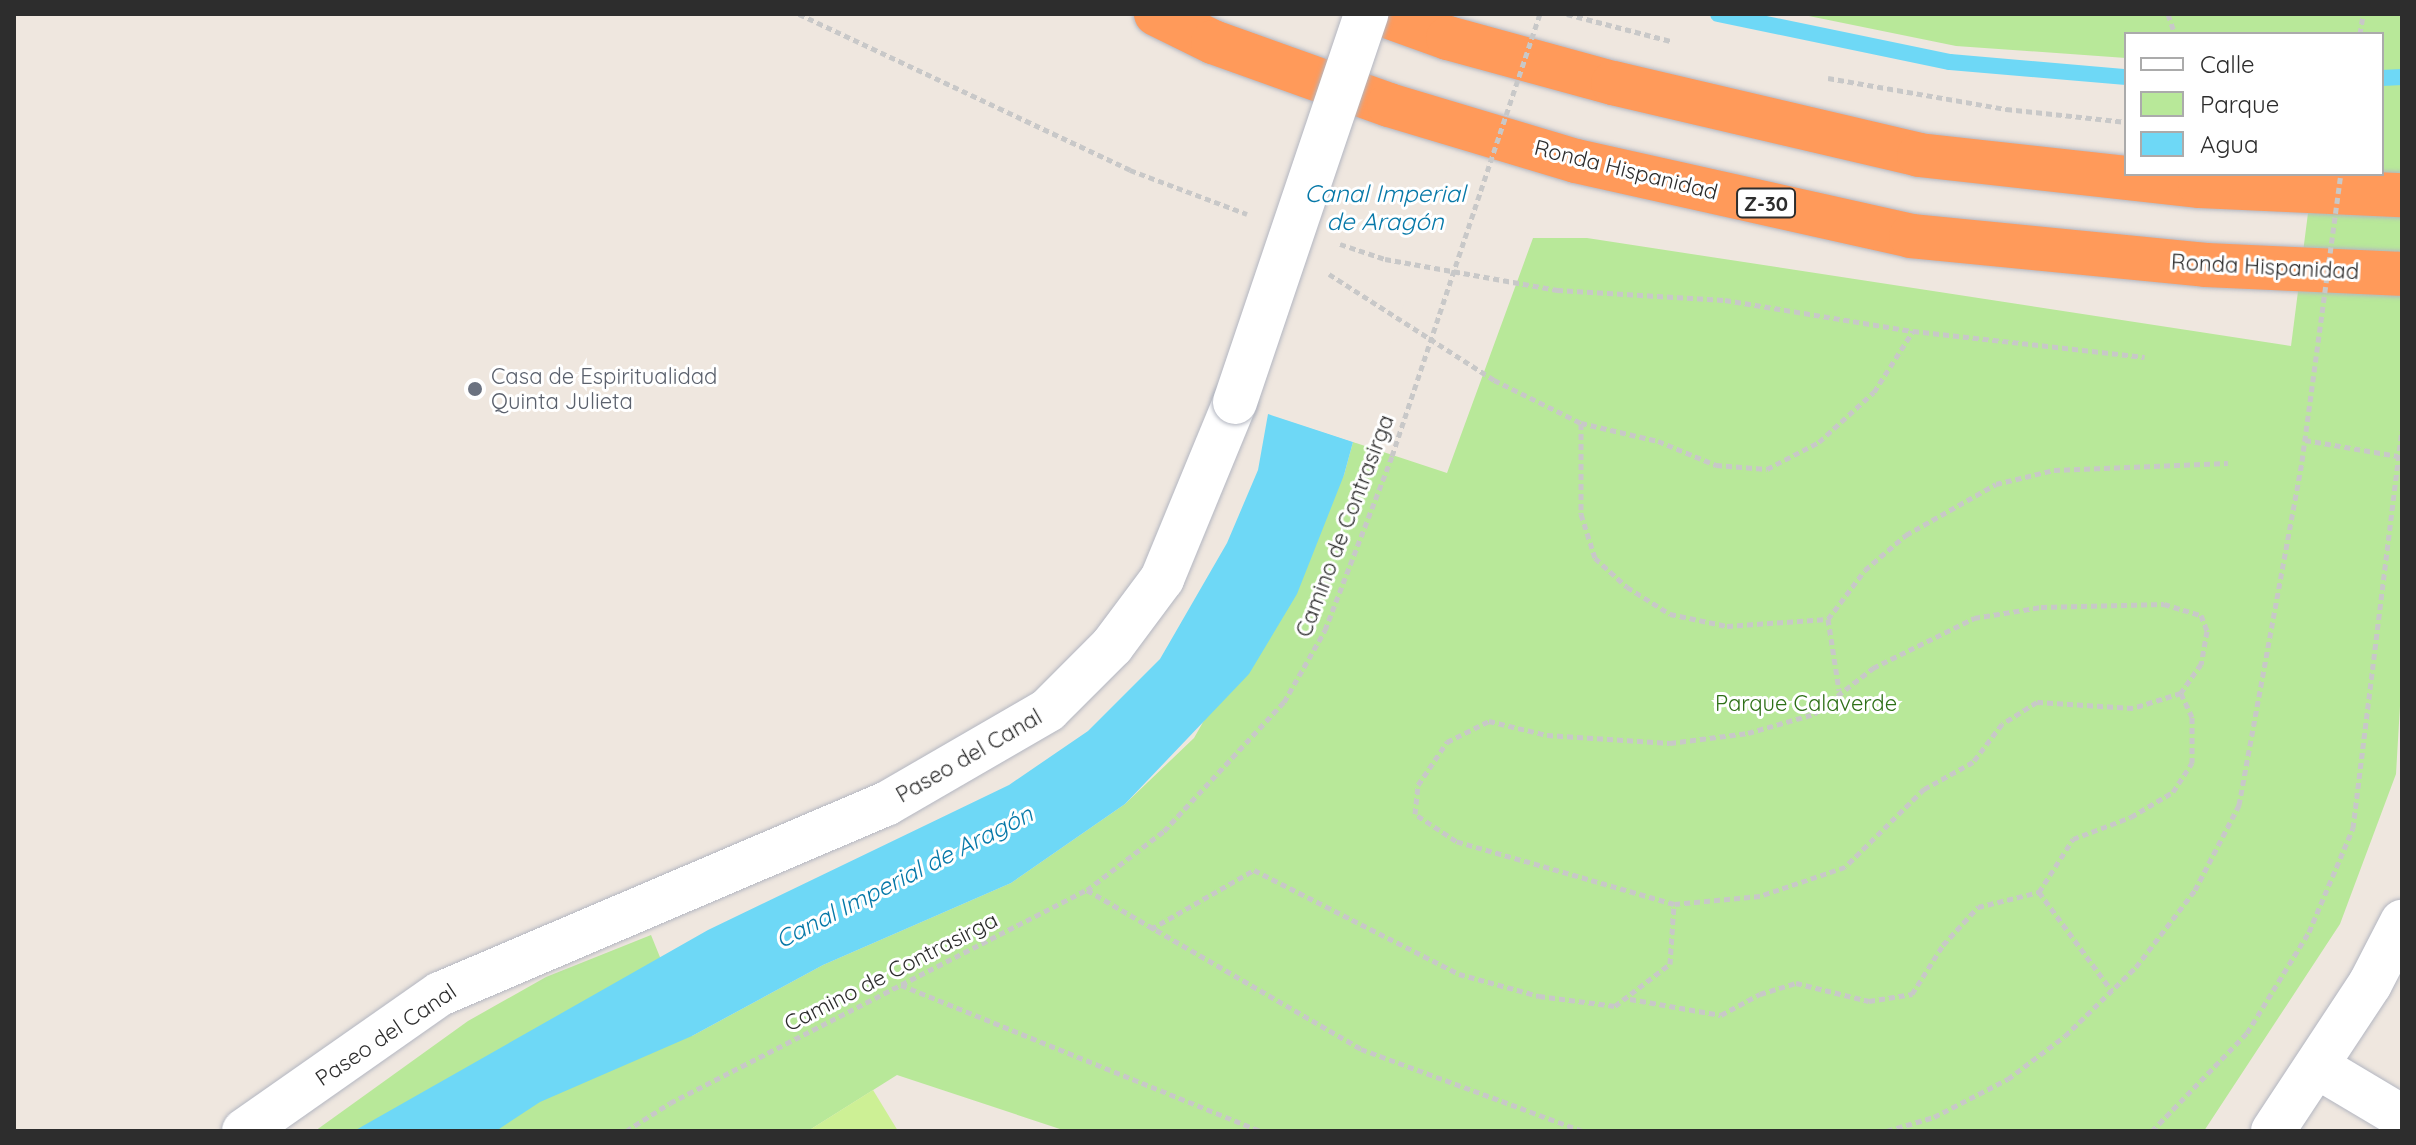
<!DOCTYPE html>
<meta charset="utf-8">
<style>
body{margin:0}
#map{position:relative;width:2416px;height:1145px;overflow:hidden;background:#efe7df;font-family:Quicksand,sans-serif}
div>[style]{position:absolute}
.green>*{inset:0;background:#b8e899}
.pitch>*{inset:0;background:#cdf095}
.water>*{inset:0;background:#6ed8f6}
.pier>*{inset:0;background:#efe7df}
.stream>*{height:16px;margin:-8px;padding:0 8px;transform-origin:8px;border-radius:8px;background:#6ed8f6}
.path>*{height:5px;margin-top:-2.5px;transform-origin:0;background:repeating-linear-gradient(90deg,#c8c8c8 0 6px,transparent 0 10px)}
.roads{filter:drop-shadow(0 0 2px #b3b6c1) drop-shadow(0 0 2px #b3b6c1)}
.minor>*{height:44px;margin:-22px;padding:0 22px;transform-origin:22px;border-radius:22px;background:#fff}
.highway>*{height:44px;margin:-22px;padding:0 22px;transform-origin:22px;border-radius:22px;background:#ff9a5a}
.path-bridge>*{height:5px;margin-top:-2.5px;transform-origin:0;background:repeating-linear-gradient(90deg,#c8c8c8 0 6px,transparent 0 10px)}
.bridges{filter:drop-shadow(0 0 2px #b3b6c1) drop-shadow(0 0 2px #b3b6c1)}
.minor-bridge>*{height:44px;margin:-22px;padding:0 22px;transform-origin:22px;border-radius:22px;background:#fff}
.dots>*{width:22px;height:22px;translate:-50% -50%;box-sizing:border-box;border:4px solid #fff;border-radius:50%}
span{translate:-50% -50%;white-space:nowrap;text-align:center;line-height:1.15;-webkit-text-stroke:6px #fff;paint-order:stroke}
.shield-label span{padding:2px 6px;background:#fff;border:2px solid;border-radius:6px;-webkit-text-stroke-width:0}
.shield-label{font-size:20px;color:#2d2d2d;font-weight:700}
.street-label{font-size:22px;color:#2d2d2d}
.worship-label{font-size:22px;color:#5b616d}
.left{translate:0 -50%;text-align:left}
.park-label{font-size:22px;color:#2e7017}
.water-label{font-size:24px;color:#0678a8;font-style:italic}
.frame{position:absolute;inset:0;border:16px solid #2d2d2d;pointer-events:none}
.legend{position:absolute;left:2124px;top:32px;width:260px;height:144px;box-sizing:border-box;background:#fff;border:2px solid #ababab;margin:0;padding:10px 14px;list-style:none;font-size:24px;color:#2d2d2d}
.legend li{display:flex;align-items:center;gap:16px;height:40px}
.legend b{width:40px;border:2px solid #ababab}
</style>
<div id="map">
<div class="green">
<i style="clip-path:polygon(1799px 14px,2402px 14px,2402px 672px,2396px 774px,2340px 924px,2204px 1131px,1066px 1131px,897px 1075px,808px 1131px,315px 1131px,468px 1021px,546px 977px,651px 935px,692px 1036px,823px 965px,1011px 883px,1125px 804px,1194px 738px,1344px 475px,1353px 442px,1447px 473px,1533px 238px,1587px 238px,2291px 346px,2313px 174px,2382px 174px,2382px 34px,2126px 34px,2126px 58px,1956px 46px)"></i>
</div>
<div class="pitch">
<i style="clip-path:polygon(873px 1090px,898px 1131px,808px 1131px,819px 1124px)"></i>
</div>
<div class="water">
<i style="clip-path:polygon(1268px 414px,1353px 442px,1344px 475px,1297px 594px,1249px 674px,1125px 804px,1011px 883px,823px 965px,692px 1036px,540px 1102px,496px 1131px,354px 1131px,708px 930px,1009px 785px,1088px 731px,1160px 659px,1227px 543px,1258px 470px)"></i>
</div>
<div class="pier">
<i style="clip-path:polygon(1398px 14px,1501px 14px,1357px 443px,1264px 412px)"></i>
</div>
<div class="stream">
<i style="left:1718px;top:14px;width:237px;rotate:11.7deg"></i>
<i style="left:1950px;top:62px;width:177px;rotate:4.9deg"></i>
<i style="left:2382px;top:78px;width:20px;rotate:-3deg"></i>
</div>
<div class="path">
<i style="left:799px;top:14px;width:366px;rotate:25.2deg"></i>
<i style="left:1130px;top:170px;width:125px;rotate:20.6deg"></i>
<i style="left:1567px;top:14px;width:107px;rotate:14.6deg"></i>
<i style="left:2168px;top:14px;width:21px;rotate:71deg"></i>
<i style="left:2360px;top:34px;width:20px;rotate:-81deg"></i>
<i style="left:1828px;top:78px;width:181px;rotate:9.9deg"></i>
<i style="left:2006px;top:109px;width:121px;rotate:6.2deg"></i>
<i style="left:1340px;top:244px;width:47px;rotate:18.4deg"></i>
<i style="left:1385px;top:259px;width:175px;rotate:10.2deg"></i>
<i style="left:1557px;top:290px;width:168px;rotate:3.4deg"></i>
<i style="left:1725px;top:300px;width:191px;rotate:9.4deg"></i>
<i style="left:1913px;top:331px;width:233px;rotate:6.4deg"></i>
<i style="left:1329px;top:274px;width:196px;rotate:32.7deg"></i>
<i style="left:1494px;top:380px;width:97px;rotate:26.3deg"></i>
<i style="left:1581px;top:423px;width:79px;rotate:13.2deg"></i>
<i style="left:1658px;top:441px;width:63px;rotate:22.5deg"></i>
<i style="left:1716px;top:465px;width:51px;rotate:4.5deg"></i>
<i style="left:1767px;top:469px;width:59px;rotate:-27.4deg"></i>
<i style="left:1819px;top:442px;width:74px;rotate:-42.3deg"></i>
<i style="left:1874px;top:392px;width:72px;rotate:-57.4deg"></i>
<i style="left:1581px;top:423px;width:91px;rotate:90deg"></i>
<i style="left:1581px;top:514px;width:46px;rotate:72.3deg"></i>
<i style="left:1595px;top:558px;width:43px;rotate:42.2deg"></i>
<i style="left:1627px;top:587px;width:51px;rotate:32.1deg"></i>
<i style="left:1670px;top:614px;width:58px;rotate:11.9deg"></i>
<i style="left:1727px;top:626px;width:101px;rotate:-4deg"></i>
<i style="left:1828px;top:619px;width:72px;rotate:81.2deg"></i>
<i style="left:2305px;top:440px;width:94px;rotate:9.8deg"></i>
<i style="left:1828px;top:619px;width:61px;rotate:-52.9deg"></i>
<i style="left:1865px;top:570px;width:54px;rotate:-40.5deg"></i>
<i style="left:1906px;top:535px;width:103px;rotate:-29.5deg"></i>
<i style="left:1996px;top:484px;width:60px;rotate:-13.6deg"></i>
<i style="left:2054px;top:470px;width:174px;rotate:-2.3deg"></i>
<i style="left:1087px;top:890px;width:317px;rotate:30.1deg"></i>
<i style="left:1361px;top:1049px;width:237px;rotate:20.3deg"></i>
<i style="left:2039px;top:892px;width:123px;rotate:53.6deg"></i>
<i style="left:1151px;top:929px;width:119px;rotate:-29.8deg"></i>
<i style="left:1254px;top:870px;width:230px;rotate:26.9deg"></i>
<i style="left:1459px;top:974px;width:83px;rotate:15.4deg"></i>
<i style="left:1539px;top:996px;width:77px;rotate:7.5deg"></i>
<i style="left:1615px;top:1006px;width:69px;rotate:-37.4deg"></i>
<i style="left:1670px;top:964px;width:60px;rotate:-86.2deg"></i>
<i style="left:1674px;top:904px;width:227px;rotate:-163.9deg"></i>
<i style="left:1456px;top:841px;width:49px;rotate:-146.6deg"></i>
<i style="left:1415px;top:814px;width:29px;rotate:-84deg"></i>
<i style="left:1418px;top:785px;width:52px;rotate:-56deg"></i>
<i style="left:1447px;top:742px;width:47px;rotate:-26.6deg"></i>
<i style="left:1489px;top:721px;width:60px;rotate:13.6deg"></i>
<i style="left:1547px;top:735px;width:123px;rotate:3.7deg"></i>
<i style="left:1670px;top:743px;width:79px;rotate:-7.3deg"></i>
<i style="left:1748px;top:733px;width:69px;rotate:-16.1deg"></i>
<i style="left:1814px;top:714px;width:75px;rotate:-37.9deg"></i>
<i style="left:1873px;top:668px;width:113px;rotate:-26.3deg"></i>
<i style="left:1974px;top:618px;width:68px;rotate:-9.3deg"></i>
<i style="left:2041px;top:607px;width:123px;rotate:-1.4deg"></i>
<i style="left:2164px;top:604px;width:39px;rotate:17deg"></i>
<i style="left:2201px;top:615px;width:17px;rotate:69deg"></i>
<i style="left:2207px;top:631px;width:34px;rotate:100deg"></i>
<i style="left:2201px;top:664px;width:35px;rotate:125deg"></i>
<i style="left:2181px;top:693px;width:50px;rotate:162.6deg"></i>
<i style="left:2133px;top:708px;width:96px;rotate:-176.4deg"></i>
<i style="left:2037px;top:702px;width:41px;rotate:147.8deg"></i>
<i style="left:2002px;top:724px;width:48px;rotate:127.3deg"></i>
<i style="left:1973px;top:762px;width:56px;rotate:151.1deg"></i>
<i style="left:1924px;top:789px;width:111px;rotate:135.4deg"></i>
<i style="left:1845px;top:867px;width:90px;rotate:161.2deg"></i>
<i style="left:1760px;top:896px;width:86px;rotate:174.7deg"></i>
<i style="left:901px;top:985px;width:388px;rotate:22.1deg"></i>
<i style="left:1630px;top:999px;width:92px;rotate:10deg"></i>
<i style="left:1721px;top:1015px;width:44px;rotate:-28.3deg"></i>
<i style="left:1760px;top:994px;width:38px;rotate:-17deg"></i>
<i style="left:1796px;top:983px;width:75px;rotate:13.9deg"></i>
<i style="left:1869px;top:1001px;width:44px;rotate:-9.2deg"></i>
<i style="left:1912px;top:994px;width:58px;rotate:-57.7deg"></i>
<i style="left:1943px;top:945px;width:52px;rotate:-47.4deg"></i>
<i style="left:1978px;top:907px;width:63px;rotate:-13.8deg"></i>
<i style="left:2039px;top:892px;width:63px;rotate:-57.3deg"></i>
<i style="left:2073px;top:839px;width:62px;rotate:-20.8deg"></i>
<i style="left:2131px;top:817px;width:49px;rotate:-30.8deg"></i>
<i style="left:2173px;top:792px;width:35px;rotate:-57deg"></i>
<i style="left:2192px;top:763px;width:46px;rotate:-90deg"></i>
<i style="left:2192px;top:717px;width:26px;rotate:-115deg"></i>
<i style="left:626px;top:1131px;width:52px;rotate:-32.5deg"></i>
<i style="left:670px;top:1103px;width:468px;rotate:-27.1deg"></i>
<i style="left:1087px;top:890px;width:97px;rotate:-37.5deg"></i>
<i style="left:1164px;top:831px;width:176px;rotate:-47.1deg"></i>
<i style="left:1284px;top:702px;width:83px;rotate:-60.3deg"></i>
<i style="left:1325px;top:630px;width:186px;rotate:-68.9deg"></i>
<i style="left:1887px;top:1131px;width:49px;rotate:-16.6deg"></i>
<i style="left:1934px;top:1117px;width:83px;rotate:-27.2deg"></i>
<i style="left:2008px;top:1079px;width:71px;rotate:-37deg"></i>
<i style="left:2065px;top:1036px;width:99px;rotate:-44.2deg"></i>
<i style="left:2136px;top:967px;width:97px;rotate:-52.5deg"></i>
<i style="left:2195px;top:890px;width:96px;rotate:-62.6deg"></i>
<i style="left:2239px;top:805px;width:350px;rotate:-79.6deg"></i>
<i style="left:2152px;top:1131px;width:136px;rotate:-45.9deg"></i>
<i style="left:2247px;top:1033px;width:119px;rotate:-58.5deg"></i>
<i style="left:2309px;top:932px;width:113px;rotate:-67.1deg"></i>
<i style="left:2353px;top:828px;width:401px;rotate:-83deg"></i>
</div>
<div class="roads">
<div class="minor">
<i style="left:2318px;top:1067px;width:98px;rotate:30.8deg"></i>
<i style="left:244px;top:1131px;width:239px;rotate:-35deg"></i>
<i style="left:440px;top:994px;width:485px;rotate:-23.1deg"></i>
<i style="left:886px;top:804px;width:187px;rotate:-30.1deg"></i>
<i style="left:1048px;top:710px;width:91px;rotate:-45deg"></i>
<i style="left:1112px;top:646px;width:84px;rotate:-53.3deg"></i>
<i style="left:1162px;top:579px;width:191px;rotate:-67.6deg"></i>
<i style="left:2273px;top:1131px;width:176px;rotate:-56.6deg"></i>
<i style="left:2370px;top:984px;width:70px;rotate:-62.7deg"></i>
</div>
<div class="highway">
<i style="left:1156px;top:14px;width:64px;rotate:26.2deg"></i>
<i style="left:1213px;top:42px;width:187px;rotate:19.7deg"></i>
<i style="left:1389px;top:105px;width:195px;rotate:16.7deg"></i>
<i style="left:1576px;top:161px;width:343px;rotate:12.6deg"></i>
<i style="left:1911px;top:236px;width:296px;rotate:5.6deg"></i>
<i style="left:2206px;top:265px;width:196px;rotate:2.6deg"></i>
<i style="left:1381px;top:14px;width:71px;rotate:19.7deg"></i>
<i style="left:1448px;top:38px;width:171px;rotate:15.3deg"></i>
<i style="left:1613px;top:83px;width:314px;rotate:13.2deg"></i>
<i style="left:1919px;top:155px;width:283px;rotate:6.3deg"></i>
<i style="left:2200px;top:186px;width:202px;rotate:2.6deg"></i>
</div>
</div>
<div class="path-bridge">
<i style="left:1392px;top:456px;width:466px;rotate:-71.5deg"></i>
<i style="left:2302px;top:461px;width:290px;rotate:-82.3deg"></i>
</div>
<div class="bridges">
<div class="minor-bridge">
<i style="left:1235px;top:402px;width:410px;rotate:-71.3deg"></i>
</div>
</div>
<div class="dots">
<i style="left:475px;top:389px;background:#6b7280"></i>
</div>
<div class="shield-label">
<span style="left:1766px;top:203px">Z-30</span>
</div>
<div class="street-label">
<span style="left:1626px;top:170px;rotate:14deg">Ronda Hispanidad</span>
<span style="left:2265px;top:267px;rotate:3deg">Ronda Hispanidad</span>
<span style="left:1345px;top:526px;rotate:-69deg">Camino de Contrasirga</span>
<span style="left:969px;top:756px;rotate:-30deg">Paseo del Canal</span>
<span style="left:891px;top:972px;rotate:-27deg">Camino de Contrasirga</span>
<span style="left:386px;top:1035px;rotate:-34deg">Paseo del Canal</span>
</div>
<div class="worship-label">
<span class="left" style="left:491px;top:389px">Casa de Espiritualidad<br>Quinta Julieta</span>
</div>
<div class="park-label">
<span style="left:1806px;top:704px">Parque Calaverde</span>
</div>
<div class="water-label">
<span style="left:1385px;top:208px">Canal Imperial<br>de Aragón</span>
<span style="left:904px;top:877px;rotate:-27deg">Canal Imperial de Aragón</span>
</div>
<div class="frame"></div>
<ul class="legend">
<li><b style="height:10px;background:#fff"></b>Calle</li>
<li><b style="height:22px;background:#b8e899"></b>Parque</li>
<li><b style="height:22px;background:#6ed8f6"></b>Agua</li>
</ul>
</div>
